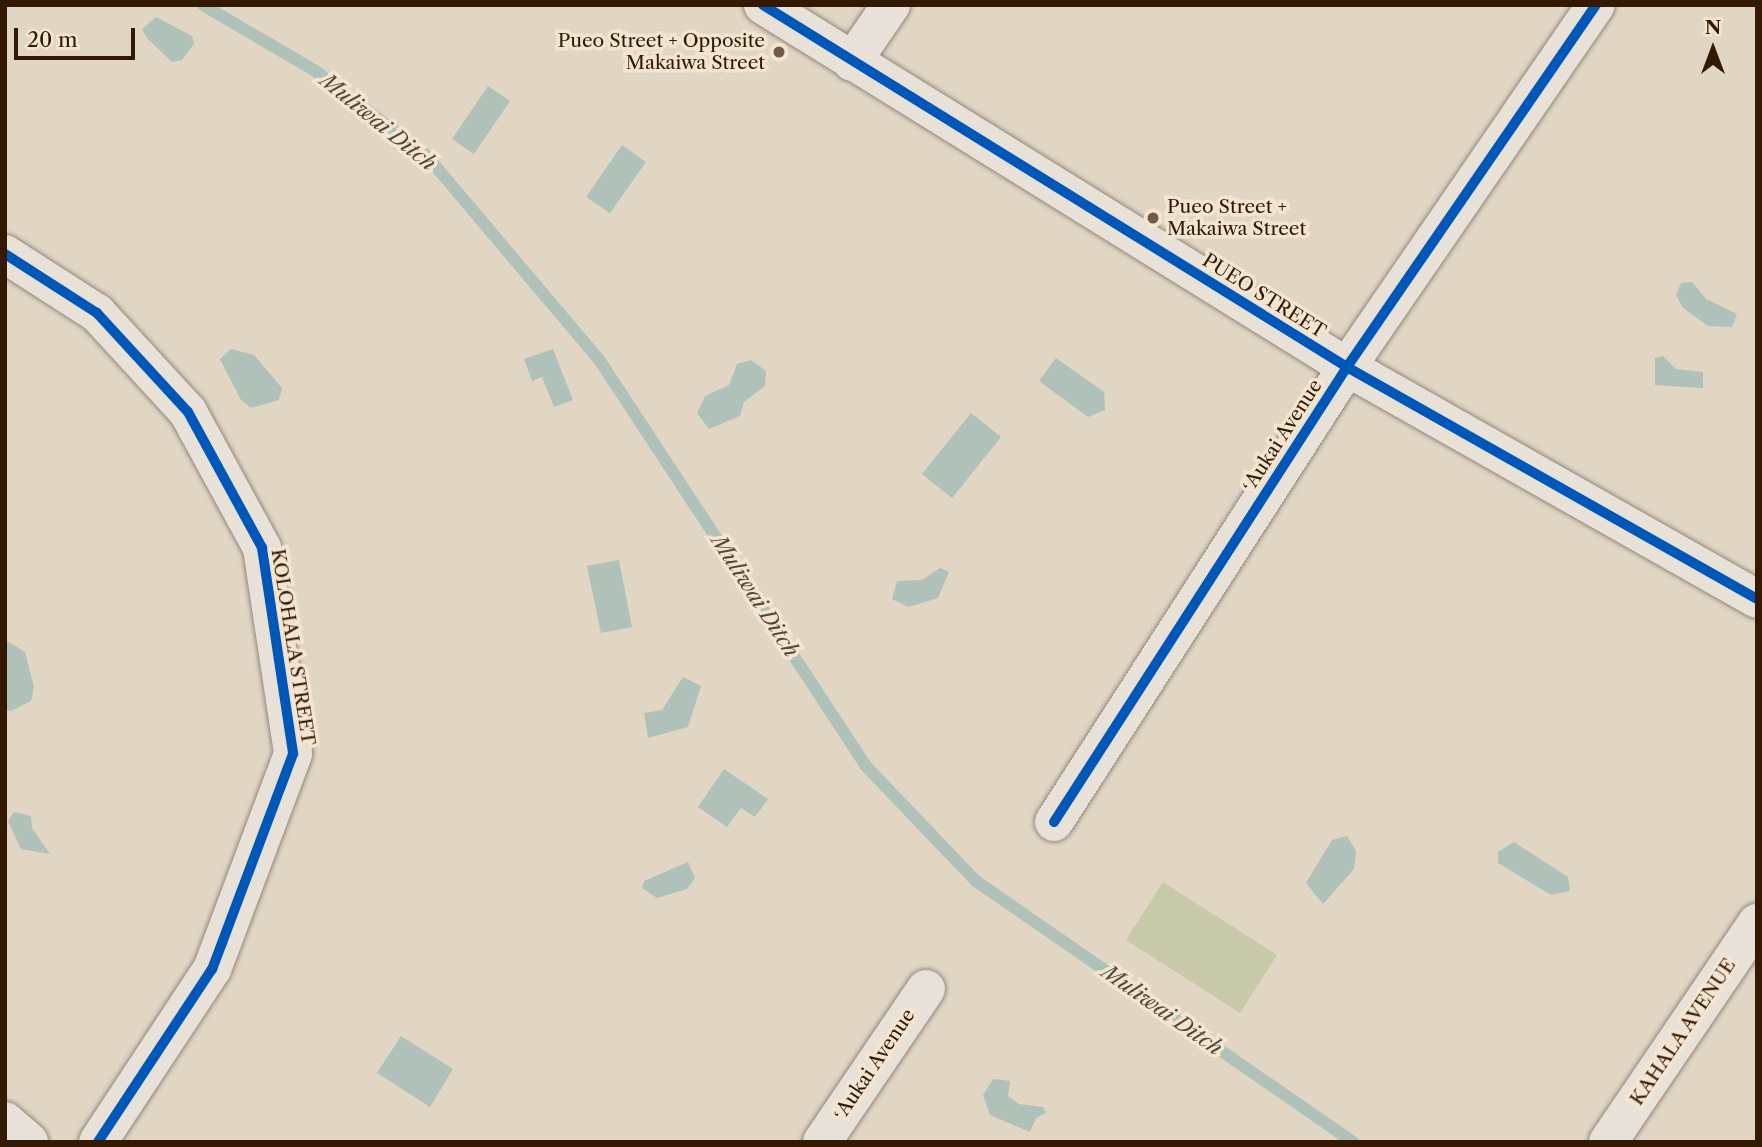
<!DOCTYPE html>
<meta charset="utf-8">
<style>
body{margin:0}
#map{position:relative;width:1762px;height:1147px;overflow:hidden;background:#e1d5c4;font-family:"Libre Caslon Text",serif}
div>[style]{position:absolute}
.green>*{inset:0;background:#c8c9a9}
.water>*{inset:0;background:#afc1b9}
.stream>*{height:12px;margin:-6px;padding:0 6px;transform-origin:6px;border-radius:6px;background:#afc1b9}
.roads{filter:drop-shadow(0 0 2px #92887b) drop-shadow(0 0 2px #92887b)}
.minor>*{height:38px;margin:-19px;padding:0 19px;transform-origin:19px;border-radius:19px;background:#e7e1d8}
.tertiary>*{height:38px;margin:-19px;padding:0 19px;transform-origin:19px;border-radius:19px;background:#e7e1d8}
.cycleway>*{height:10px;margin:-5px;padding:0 5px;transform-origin:5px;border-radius:5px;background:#0057b8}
.dots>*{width:19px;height:19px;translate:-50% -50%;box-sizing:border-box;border:4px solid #f3e5d1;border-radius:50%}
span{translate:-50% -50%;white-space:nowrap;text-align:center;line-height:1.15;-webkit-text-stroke:7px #f3e5d1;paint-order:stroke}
.poi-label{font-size:19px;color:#341902}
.right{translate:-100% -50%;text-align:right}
.left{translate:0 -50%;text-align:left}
.street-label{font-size:19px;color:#341902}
.water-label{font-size:21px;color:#534937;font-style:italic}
.frame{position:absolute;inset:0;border:7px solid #341902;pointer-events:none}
.north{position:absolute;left:1678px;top:14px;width:70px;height:70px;-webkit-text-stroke:5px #f3e5d1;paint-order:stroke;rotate:0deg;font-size:19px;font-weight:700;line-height:28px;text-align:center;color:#341902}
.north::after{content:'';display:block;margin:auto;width:24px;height:32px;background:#341902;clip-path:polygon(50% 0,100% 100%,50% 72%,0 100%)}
.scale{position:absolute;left:14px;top:28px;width:121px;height:32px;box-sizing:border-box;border:4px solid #341902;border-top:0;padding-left:9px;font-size:21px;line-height:24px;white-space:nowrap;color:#341902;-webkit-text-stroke:5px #f3e5d1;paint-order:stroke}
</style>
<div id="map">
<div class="green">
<i style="clip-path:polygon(1163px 882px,1277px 955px,1240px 1013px,1126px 940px)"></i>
</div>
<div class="water">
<i style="clip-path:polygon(156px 17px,192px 36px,194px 44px,182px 60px,172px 62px,147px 38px,142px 29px)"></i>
<i style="clip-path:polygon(488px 86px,510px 101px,474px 154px,452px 139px)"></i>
<i style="clip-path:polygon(622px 145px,646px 162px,610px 213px,586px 197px)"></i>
<i style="clip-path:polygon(1692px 282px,1706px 299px,1737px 314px,1732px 327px,1708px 326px,1683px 308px,1676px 295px,1681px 283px)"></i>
<i style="clip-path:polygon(231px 349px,254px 355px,282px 388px,279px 400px,251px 408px,241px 400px,220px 359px)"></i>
<i style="clip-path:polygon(553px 349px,573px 400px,554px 407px,542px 377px,532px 381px,524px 359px)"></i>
<i style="clip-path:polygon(1663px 356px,1676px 369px,1703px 372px,1703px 388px,1655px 385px,1655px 358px)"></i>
<i style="clip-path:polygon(1056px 358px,1104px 392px,1105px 410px,1088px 417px,1039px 381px)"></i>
<i style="clip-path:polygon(751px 360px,766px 371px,765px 386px,744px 402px,740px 416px,709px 429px,697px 413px,705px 396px,729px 385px,737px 364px)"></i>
<i style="clip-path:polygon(971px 413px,1001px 437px,952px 498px,922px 474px)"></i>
<i style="clip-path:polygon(619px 560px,632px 627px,601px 633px,587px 566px)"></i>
<i style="clip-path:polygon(940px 568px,949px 572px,938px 598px,908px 607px,892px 599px,897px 581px,922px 580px)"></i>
<i style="clip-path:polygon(5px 640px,25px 652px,34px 687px,31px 701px,11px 711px,5px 710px)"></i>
<i style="clip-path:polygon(683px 677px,701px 686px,688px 727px,648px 738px,644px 713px,662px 710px)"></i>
<i style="clip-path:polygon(724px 769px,768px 799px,755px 817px,741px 808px,727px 827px,698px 807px)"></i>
<i style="clip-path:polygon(14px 812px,31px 816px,32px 828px,50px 854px,21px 849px,8px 821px)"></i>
<i style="clip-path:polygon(1347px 836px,1356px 851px,1354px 869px,1323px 904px,1306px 883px,1332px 840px)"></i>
<i style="clip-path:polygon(1514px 842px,1568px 877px,1570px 891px,1551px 895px,1498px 863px,1498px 852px)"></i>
<i style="clip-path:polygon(688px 862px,695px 878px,687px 889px,657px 898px,642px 888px,644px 881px)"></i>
<i style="clip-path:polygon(401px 1036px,453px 1069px,430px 1107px,377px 1073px)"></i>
<i style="clip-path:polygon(993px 1079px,1010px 1081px,1008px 1096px,1019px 1104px,1043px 1107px,1046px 1113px,1036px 1118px,1030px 1132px,990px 1115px,983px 1095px)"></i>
</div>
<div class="stream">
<i style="left:203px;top:5px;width:132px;rotate:30.4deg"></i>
<i style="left:317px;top:72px;width:137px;rotate:37.3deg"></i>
<i style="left:426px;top:155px;width:270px;rotate:49.8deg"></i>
<i style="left:600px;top:361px;width:483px;rotate:56.7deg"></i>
<i style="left:865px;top:765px;width:161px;rotate:46.3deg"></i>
<i style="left:976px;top:881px;width:459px;rotate:34.7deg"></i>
</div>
<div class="roads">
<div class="minor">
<i style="left:763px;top:5px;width:687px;rotate:31.79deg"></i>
<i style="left:1347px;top:367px;width:471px;rotate:29.5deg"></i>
<i style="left:852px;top:62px;width:69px;rotate:-55.6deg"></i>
<i style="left:5px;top:254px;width:109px;rotate:32.7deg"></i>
<i style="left:97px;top:313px;width:134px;rotate:47.4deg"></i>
<i style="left:188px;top:412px;width:155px;rotate:61.4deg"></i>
<i style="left:262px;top:548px;width:208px;rotate:81.4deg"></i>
<i style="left:293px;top:754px;width:230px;rotate:110.6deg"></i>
<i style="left:212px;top:969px;width:207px;rotate:123.4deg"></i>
<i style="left:1054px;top:822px;width:541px;rotate:-57.22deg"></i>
<i style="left:1347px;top:367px;width:439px;rotate:-55.5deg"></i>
<i style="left:5px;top:1121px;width:32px;rotate:41deg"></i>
<i style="left:822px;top:1142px;width:185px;rotate:-55.8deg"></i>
</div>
<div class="tertiary">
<i style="left:1608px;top:1142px;width:265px;rotate:-55.8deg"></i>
</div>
</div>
<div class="cycleway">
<i style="left:763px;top:5px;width:687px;rotate:31.79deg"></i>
<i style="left:1347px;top:367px;width:471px;rotate:29.5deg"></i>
<i style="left:5px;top:254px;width:109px;rotate:32.7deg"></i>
<i style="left:97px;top:313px;width:134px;rotate:47.4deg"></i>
<i style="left:188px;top:412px;width:155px;rotate:61.4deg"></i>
<i style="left:262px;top:548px;width:208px;rotate:81.4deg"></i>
<i style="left:293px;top:754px;width:230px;rotate:110.6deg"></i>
<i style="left:212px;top:969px;width:207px;rotate:123.4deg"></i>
<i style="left:1054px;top:822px;width:541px;rotate:-57.22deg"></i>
<i style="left:1347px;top:367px;width:439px;rotate:-55.5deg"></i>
</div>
<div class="dots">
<i style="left:779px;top:52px;background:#715b46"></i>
<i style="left:1153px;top:218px;background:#715b46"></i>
</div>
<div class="poi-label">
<span class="right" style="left:765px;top:52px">Pueo Street + Opposite<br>Makaiwa Street</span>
<span class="left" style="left:1167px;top:218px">Pueo Street +<br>Makaiwa Street</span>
</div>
<div class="street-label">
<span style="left:1264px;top:296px;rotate:32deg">PUEO STREET</span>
<span style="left:1282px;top:436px;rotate:-57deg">ʻAukai Avenue</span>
<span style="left:293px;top:647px;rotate:81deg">KOLOHALA STREET</span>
<span style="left:1683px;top:1032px;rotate:-56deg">KAHALA AVENUE</span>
<span style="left:874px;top:1065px;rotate:-56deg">ʻAukai Avenue</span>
</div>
<div class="water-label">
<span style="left:378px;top:122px;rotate:39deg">Muliwai Ditch</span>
<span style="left:755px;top:596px;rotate:57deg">Muliwai Ditch</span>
<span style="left:1162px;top:1010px;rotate:35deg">Muliwai Ditch</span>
</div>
<div class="frame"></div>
<div class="north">N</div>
<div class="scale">20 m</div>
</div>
